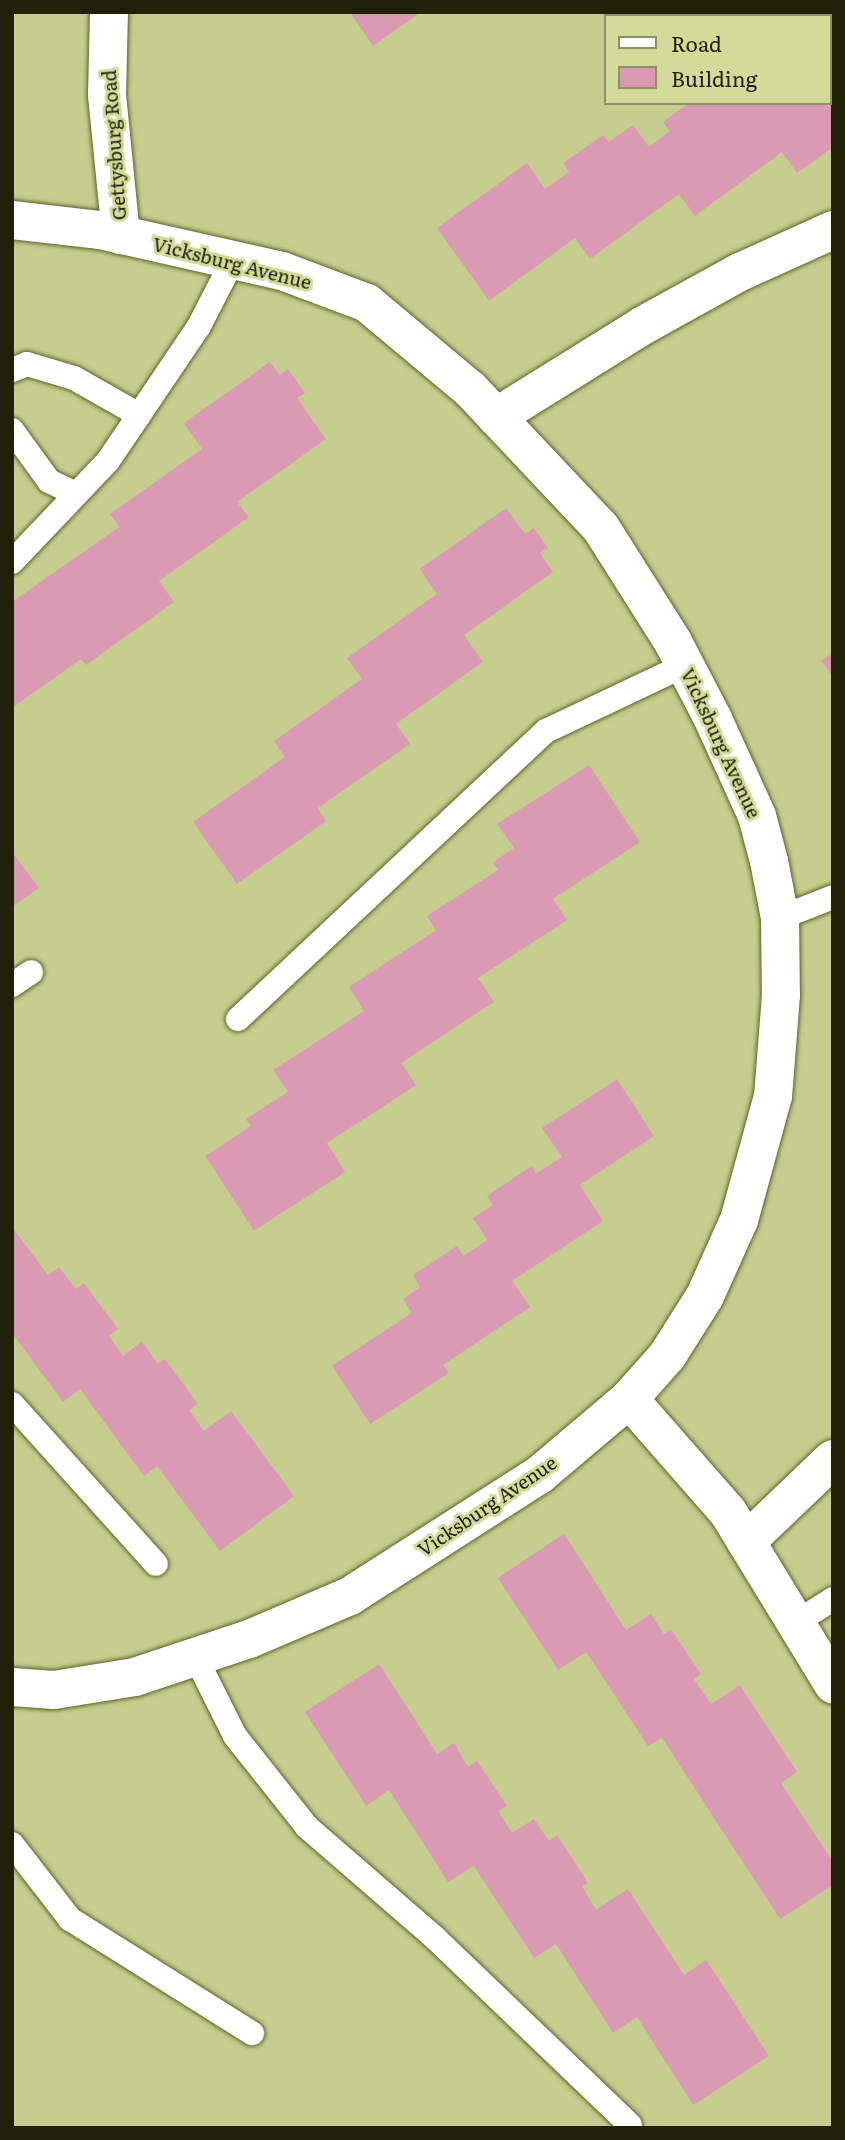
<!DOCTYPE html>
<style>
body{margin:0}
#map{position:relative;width:845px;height:2140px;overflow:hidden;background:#c6ce8f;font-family:Literata,serif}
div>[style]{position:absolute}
.building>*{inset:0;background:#db9ab3}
.roads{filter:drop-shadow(0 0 2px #5e6427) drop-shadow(0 0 2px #5e6427)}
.service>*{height:24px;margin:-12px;padding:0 12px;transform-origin:12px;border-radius:12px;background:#fff}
.minor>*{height:38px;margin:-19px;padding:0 19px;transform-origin:19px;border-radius:19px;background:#fff}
span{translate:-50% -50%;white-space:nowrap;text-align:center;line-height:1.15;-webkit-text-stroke:6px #d3db9b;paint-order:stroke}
.street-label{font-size:19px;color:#1f2208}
.frame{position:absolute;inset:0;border:14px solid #1f2208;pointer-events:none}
.legend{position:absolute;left:604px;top:14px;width:228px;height:91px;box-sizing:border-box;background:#d3db9b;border:2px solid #8b9160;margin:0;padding:9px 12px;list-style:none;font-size:21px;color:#1f2208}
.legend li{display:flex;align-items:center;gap:14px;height:35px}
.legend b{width:35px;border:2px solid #8b9160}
</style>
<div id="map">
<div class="building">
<i style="clip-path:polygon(350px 12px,421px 12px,373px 46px)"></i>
<i style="clip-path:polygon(829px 33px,833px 147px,797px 173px,782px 152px,695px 216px,679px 194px,590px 259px,575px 238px,489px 301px,437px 228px,527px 163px,545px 189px,569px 172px,563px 163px,603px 135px,609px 142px,633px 125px,649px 147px,670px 131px,663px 122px,689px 103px,829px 103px)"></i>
<i style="clip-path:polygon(270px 362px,280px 375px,288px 369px,305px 393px,297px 398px,326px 439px,237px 502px,249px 517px,159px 581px,174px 602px,86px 665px,81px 659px,12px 708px,12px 602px,119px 527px,110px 514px,202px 449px,184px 423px)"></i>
<i style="clip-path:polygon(506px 508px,525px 534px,534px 528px,548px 548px,540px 553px,553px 572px,464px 635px,483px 662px,396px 724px,410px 744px,318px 808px,326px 821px,237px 884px,193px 822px,285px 757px,274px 741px,362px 679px,347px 658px,437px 594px,420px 569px)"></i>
<i style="clip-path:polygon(833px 653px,833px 677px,821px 661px)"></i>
<i style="clip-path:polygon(589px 765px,640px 842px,553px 899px,567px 920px,478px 978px,494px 1002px,401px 1063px,416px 1085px,327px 1143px,345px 1172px,254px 1231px,205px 1156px,251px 1126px,246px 1119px,288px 1092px,273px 1070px,364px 1011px,349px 987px,436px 930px,427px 916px,498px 870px,493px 862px,514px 848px,497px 824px)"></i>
<i style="clip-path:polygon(12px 852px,39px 888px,12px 907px)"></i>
<i style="clip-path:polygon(617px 1079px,654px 1136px,580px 1185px,603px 1221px,512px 1281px,530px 1307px,443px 1365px,449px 1373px,370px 1424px,332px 1366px,412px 1313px,403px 1299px,420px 1287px,413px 1275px,457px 1246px,463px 1256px,487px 1240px,473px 1218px,493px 1205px,487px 1196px,532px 1166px,536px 1174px,562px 1157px,542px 1128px)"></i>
<i style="clip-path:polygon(12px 1227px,48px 1275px,59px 1267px,76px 1289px,84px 1283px,118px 1329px,109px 1336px,123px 1356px,142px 1341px,158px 1364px,165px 1359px,198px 1404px,189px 1410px,204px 1431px,231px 1411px,294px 1496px,220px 1551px,157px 1466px,144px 1476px,80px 1389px,63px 1402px,12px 1333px)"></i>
<i style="clip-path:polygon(564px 1534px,626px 1630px,651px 1614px,664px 1634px,671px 1629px,701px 1674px,694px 1679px,711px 1704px,740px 1685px,797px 1772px,781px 1783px,833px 1862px,833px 1885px,780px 1919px,662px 1738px,648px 1746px,586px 1652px,558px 1670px,498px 1578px)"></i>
<i style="clip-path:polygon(379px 1664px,437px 1754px,454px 1743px,468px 1767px,477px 1761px,507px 1806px,498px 1811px,512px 1833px,534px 1819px,549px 1841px,557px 1835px,588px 1883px,582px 1886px,596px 1910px,628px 1889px,684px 1975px,706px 1960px,769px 2056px,693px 2105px,637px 2017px,613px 2033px,556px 1944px,534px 1958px,474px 1866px,448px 1882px,389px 1790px,366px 1806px,305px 1712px)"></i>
</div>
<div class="roads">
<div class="service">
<i style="left:12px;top:370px;width:16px;rotate:-22deg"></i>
<i style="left:27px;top:364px;width:49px;rotate:16.6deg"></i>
<i style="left:74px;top:378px;width:75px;rotate:29.6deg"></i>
<i style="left:12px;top:430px;width:63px;rotate:54deg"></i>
<i style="left:49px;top:481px;width:30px;rotate:26deg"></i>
<i style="left:12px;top:562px;width:139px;rotate:-46.5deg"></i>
<i style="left:108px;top:461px;width:163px;rotate:-56deg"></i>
<i style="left:199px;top:326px;width:74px;rotate:-62.7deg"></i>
<i style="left:780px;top:918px;width:57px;rotate:-21.6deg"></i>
<i style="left:12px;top:985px;width:23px;rotate:-34deg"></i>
<i style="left:238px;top:1019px;width:422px;rotate:-43.1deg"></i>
<i style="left:546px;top:731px;width:154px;rotate:-25.4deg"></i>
<i style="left:12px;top:1404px;width:215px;rotate:48deg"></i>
<i style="left:795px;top:1623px;width:45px;rotate:-32.3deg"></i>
<i style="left:195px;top:1656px;width:89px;rotate:63.4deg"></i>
<i style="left:235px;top:1736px;width:116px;rotate:51.6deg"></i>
<i style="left:307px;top:1827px;width:169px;rotate:40.9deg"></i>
<i style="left:435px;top:1938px;width:270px;rotate:43.8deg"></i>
<i style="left:12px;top:1844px;width:95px;rotate:52.3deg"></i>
<i style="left:70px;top:1919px;width:215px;rotate:32.1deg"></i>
</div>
<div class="minor">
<i style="left:109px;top:12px;width:83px;rotate:91.4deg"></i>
<i style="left:107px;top:95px;width:141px;rotate:84.3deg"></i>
<i style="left:12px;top:220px;width:89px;rotate:6.5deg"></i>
<i style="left:100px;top:230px;width:187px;rotate:12.7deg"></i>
<i style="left:282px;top:271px;width:91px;rotate:20.6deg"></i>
<i style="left:367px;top:303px;width:134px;rotate:39.9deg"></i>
<i style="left:470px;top:389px;width:191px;rotate:46.7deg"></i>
<i style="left:601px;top:528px;width:135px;rotate:57.7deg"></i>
<i style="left:673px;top:642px;width:87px;rotate:62.5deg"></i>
<i style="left:713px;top:719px;width:107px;rotate:65.6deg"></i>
<i style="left:757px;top:816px;width:47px;rotate:75.1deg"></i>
<i style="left:769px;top:861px;width:58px;rotate:79.1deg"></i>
<i style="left:780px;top:918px;width:77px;rotate:89.3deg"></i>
<i style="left:781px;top:995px;width:101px;rotate:94.5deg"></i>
<i style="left:773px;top:1096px;width:129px;rotate:105.3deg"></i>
<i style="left:739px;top:1220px;width:83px;rotate:114.1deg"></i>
<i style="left:705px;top:1296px;width:71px;rotate:122.3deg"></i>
<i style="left:667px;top:1356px;width:57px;rotate:131.5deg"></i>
<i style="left:629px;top:1399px;width:118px;rotate:139.8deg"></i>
<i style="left:539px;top:1475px;width:224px;rotate:147.4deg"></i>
<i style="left:350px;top:1596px;width:110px;rotate:156.9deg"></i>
<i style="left:249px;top:1639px;width:120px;rotate:161.6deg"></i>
<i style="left:135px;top:1677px;width:82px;rotate:170.9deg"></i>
<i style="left:54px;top:1690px;width:42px;rotate:-175.9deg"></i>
<i style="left:496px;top:417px;width:172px;rotate:-31.9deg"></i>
<i style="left:642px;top:326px;width:112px;rotate:-28.9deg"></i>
<i style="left:740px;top:272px;width:102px;rotate:-24.3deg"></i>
<i style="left:629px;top:1399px;width:150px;rotate:48.8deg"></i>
<i style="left:728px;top:1512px;width:202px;rotate:58.6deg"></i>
<i style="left:746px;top:1542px;width:120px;rotate:-43.7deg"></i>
</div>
</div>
<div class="street-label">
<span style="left:114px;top:145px;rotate:-94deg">Gettysburg Road</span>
<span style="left:232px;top:263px;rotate:14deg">Vicksburg Avenue</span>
<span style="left:721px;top:743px;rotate:65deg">Vicksburg Avenue</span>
<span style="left:487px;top:1506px;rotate:-34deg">Vicksburg Avenue</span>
</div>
<div class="frame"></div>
<ul class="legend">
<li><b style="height:9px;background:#fff"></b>Road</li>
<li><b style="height:19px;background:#db9ab3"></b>Building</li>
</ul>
</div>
